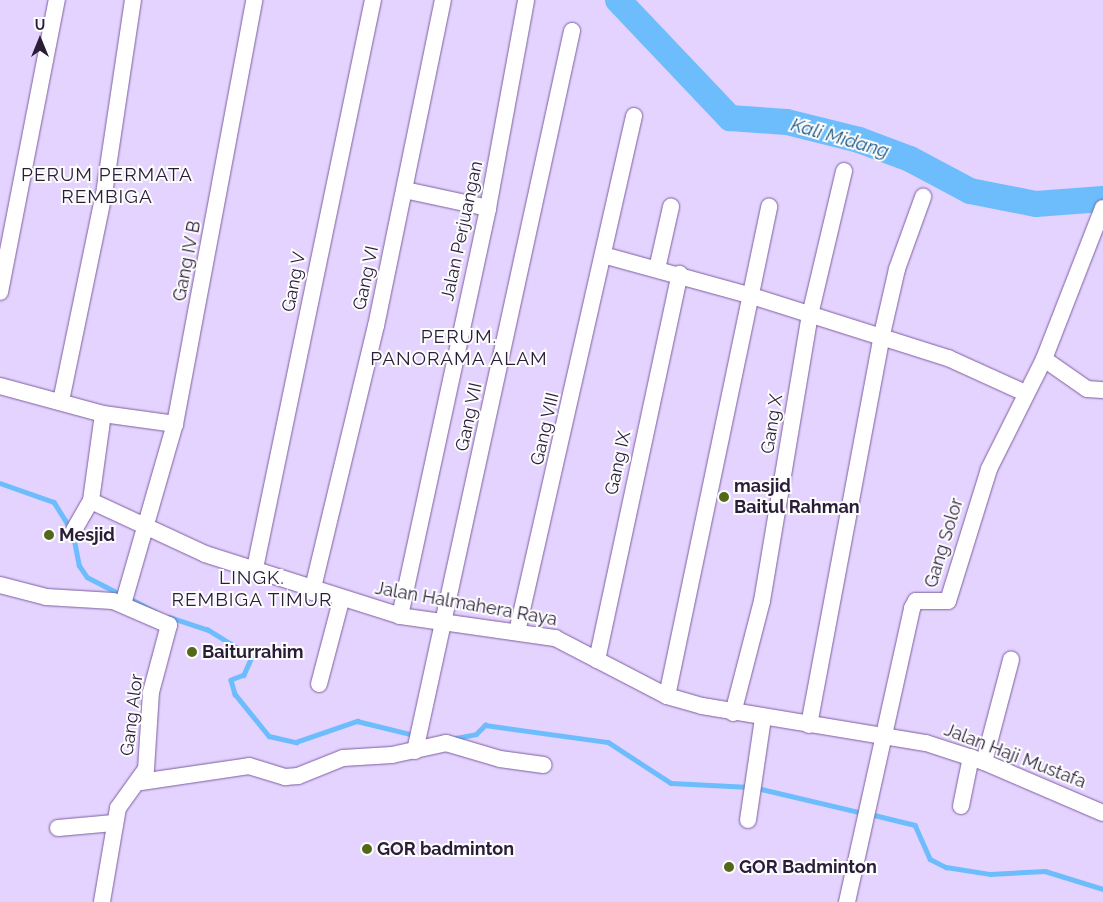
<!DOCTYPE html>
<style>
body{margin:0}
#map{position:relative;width:1103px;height:902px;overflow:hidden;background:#e5d3ff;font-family:Raleway,sans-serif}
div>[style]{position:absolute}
.stream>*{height:4.5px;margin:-2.25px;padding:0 2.25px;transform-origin:2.25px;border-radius:2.25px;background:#6dbdfc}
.river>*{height:26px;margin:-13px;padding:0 13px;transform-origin:13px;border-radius:13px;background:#6dbdfc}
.roads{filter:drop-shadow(0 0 1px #7d5fa0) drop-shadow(0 0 1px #7d5fa0)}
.minor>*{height:16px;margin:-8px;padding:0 8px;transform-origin:8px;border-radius:8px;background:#fff}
.dots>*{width:14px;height:14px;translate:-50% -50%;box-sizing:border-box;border:2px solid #fdfdfd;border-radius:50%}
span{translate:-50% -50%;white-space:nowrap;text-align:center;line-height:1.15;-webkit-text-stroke:4px #fdfdfd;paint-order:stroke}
.street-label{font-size:18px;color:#291d38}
.poi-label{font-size:18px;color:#291d38;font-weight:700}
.left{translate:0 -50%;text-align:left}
.water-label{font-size:19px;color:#1a547d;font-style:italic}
.neighbourhood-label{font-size:19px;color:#291d38;letter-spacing:1px}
.north{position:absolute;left:15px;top:15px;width:50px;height:50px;-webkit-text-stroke:4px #fdfdfd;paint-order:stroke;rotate:0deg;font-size:14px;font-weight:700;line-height:20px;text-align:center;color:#291d38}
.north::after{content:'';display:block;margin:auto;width:18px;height:22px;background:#291d38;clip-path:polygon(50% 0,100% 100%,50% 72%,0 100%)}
</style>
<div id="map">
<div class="stream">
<i style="left:0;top:483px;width:57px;rotate:19.4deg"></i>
<i style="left:54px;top:502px;width:36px;rotate:58deg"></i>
<i style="left:73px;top:533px;width:33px;rotate:79deg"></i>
<i style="left:79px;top:565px;width:14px;rotate:56deg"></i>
<i style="left:87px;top:577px;width:39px;rotate:27deg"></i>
<i style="left:129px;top:598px;width:30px;rotate:28deg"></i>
<i style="left:169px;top:617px;width:40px;rotate:18deg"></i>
<i style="left:207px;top:629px;width:53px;rotate:31.9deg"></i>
<i style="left:252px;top:657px;width:20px;rotate:114deg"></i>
<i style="left:244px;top:675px;width:14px;rotate:159deg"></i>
<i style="left:231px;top:680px;width:15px;rotate:74deg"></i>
<i style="left:235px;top:694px;width:54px;rotate:51deg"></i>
<i style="left:269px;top:736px;width:28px;rotate:13deg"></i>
<i style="left:296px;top:742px;width:65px;rotate:-19deg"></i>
<i style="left:357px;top:721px;width:59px;rotate:13.8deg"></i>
<i style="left:456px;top:738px;width:20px;rotate:-11deg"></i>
<i style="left:476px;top:734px;width:13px;rotate:-45deg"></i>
<i style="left:485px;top:725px;width:124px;rotate:7.9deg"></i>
<i style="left:608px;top:742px;width:75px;rotate:33.1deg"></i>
<i style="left:671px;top:783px;width:79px;rotate:2.9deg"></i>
<i style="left:757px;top:788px;width:109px;rotate:13.3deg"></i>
<i style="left:870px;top:814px;width:46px;rotate:13.7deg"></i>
<i style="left:915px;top:825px;width:37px;rotate:66deg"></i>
<i style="left:930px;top:859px;width:18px;rotate:27deg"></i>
<i style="left:946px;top:867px;width:45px;rotate:9deg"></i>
<i style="left:990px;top:874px;width:55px;rotate:-3.1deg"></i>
<i style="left:1045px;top:871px;width:61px;rotate:17.2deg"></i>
</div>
<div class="river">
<i style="left:618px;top:0;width:163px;rotate:46.5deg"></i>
<i style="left:730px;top:118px;width:57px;rotate:4deg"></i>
<i style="left:787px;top:122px;width:74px;rotate:14deg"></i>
<i style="left:859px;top:140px;width:54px;rotate:20.4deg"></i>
<i style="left:910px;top:159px;width:68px;rotate:28.1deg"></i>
<i style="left:970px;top:191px;width:67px;rotate:11.1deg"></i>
<i style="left:1036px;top:204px;width:67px;rotate:-4.3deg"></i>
</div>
<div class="roads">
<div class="minor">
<i style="left:405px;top:190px;width:85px;rotate:12.2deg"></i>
<i style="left:603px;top:255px;width:155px;rotate:15.4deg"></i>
<i style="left:752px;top:296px;width:206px;rotate:17.6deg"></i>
<i style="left:948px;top:358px;width:85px;rotate:24.4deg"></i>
<i style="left:657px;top:269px;width:64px;rotate:-77.3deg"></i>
<i style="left:0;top:292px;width:298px;rotate:-79deg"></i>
<i style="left:1044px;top:359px;width:52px;rotate:34.9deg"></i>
<i style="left:1087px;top:389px;width:16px;rotate:4deg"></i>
<i style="left:0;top:386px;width:107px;rotate:15.2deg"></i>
<i style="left:103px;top:414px;width:88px;rotate:97.9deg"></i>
<i style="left:91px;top:501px;width:126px;rotate:24.9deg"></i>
<i style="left:205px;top:554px;width:205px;rotate:17.6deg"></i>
<i style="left:400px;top:616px;width:157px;rotate:8.1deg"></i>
<i style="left:555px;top:638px;width:126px;rotate:27.4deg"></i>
<i style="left:667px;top:696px;width:36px;rotate:16deg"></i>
<i style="left:702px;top:706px;width:227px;rotate:9.4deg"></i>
<i style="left:926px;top:743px;width:61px;rotate:18.1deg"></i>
<i style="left:984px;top:762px;width:129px;rotate:23.2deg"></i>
<i style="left:61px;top:401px;width:211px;rotate:-78.3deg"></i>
<i style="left:104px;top:194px;width:196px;rotate:-81.5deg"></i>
<i style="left:103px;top:414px;width:73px;rotate:7.9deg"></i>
<i style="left:74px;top:530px;width:34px;rotate:-60deg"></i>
<i style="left:254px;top:573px;width:585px;rotate:-78.27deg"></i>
<i style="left:0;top:585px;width:48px;rotate:14.6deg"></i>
<i style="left:46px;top:597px;width:67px;rotate:3.4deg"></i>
<i style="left:113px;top:601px;width:61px;rotate:23.2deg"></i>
<i style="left:169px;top:625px;width:69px;rotate:105deg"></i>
<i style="left:151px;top:692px;width:77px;rotate:93.7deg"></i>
<i style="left:146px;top:769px;width:48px;rotate:125.7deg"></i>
<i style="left:118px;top:808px;width:95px;rotate:99.7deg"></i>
<i style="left:312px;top:592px;width:274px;rotate:-76.5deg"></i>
<i style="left:376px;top:326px;width:333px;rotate:-78.4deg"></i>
<i style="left:123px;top:604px;width:187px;rotate:-73.9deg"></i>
<i style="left:175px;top:424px;width:431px;rotate:-79.4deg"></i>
<i style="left:400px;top:616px;width:417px;rotate:-77.8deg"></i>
<i style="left:488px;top:208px;width:211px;rotate:-79.6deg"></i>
<i style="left:517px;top:632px;width:529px;rotate:-77.22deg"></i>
<i style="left:597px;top:660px;width:395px;rotate:-77.9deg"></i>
<i style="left:319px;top:684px;width:86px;rotate:-75.2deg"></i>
<i style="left:667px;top:696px;width:500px;rotate:-78.2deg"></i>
<i style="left:733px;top:713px;width:116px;rotate:-75.5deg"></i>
<i style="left:762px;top:601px;width:290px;rotate:-80.5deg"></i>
<i style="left:810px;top:315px;width:148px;rotate:-76.7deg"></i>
<i style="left:809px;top:725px;width:393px;rotate:-79.4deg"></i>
<i style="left:881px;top:339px;width:72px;rotate:-77.1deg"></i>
<i style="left:897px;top:269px;width:77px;rotate:-70.1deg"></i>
<i style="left:415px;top:751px;width:737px;rotate:-77.7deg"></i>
<i style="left:984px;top:762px;width:106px;rotate:-75.2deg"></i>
<i style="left:141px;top:782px;width:109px;rotate:-8.4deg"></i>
<i style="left:249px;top:766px;width:38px;rotate:17deg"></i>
<i style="left:285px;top:777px;width:13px;rotate:-4deg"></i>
<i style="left:298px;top:776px;width:48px;rotate:-21.8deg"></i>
<i style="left:343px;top:758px;width:49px;rotate:-3.5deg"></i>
<i style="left:392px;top:755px;width:55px;rotate:-12.5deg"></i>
<i style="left:446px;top:743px;width:56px;rotate:16.5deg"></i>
<i style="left:500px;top:759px;width:44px;rotate:7.8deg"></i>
<i style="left:961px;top:806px;width:50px;rotate:-78.5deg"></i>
<i style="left:748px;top:820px;width:103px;rotate:-81.6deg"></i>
<i style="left:58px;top:828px;width:56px;rotate:-5.1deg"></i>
<i style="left:847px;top:902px;width:301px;rotate:-77.5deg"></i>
<i style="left:912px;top:608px;width:8px;rotate:-60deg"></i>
<i style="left:916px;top:601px;width:32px"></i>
<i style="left:948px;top:601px;width:138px;rotate:-72.7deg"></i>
<i style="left:989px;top:469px;width:123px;rotate:-63.4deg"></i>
<i style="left:1044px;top:359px;width:162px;rotate:-68.7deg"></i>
</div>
</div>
<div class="dots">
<i style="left:724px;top:497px;background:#536919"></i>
<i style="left:49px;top:535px;background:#536919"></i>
<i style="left:192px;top:652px;background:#536919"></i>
<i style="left:367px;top:849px;background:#536919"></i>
<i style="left:729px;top:867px;background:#536919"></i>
</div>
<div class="street-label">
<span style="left:462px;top:231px;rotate:-78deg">Jalan Perjuangan</span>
<span style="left:187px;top:261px;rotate:-79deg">Gang IV B</span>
<span style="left:366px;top:278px;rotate:-78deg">Gang VI</span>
<span style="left:294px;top:282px;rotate:-79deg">Gang V</span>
<span style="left:469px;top:417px;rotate:-78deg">Gang VII</span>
<span style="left:772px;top:424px;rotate:-81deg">Gang X</span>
<span style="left:545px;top:429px;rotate:-77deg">Gang VIII</span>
<span style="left:618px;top:463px;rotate:-78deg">Gang IX</span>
<span style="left:944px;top:543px;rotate:-73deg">Gang Solor</span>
<span style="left:466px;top:604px;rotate:10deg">Jalan Halmahera Raya</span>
<span style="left:132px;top:715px;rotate:-83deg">Gang Alor</span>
<span style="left:1015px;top:756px;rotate:21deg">Jalan Haji Mustafa</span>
</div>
<div class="poi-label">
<span class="left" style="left:734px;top:497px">masjid<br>Baitul Rahman</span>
<span class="left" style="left:59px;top:535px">Mesjid</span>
<span class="left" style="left:202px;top:652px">Baiturrahim</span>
<span class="left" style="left:377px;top:849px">GOR badminton</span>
<span class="left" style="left:739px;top:867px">GOR Badminton</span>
</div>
<div class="water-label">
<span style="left:840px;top:138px;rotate:16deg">Kali Midang</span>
</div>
<div class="neighbourhood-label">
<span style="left:107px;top:186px">PERUM PERMATA<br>REMBIGA</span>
<span style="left:459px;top:348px">PERUM.<br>PANORAMA ALAM</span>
<span style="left:252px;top:589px">LINGK.<br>REMBIGA TIMUR</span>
</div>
<div class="north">U</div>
</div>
